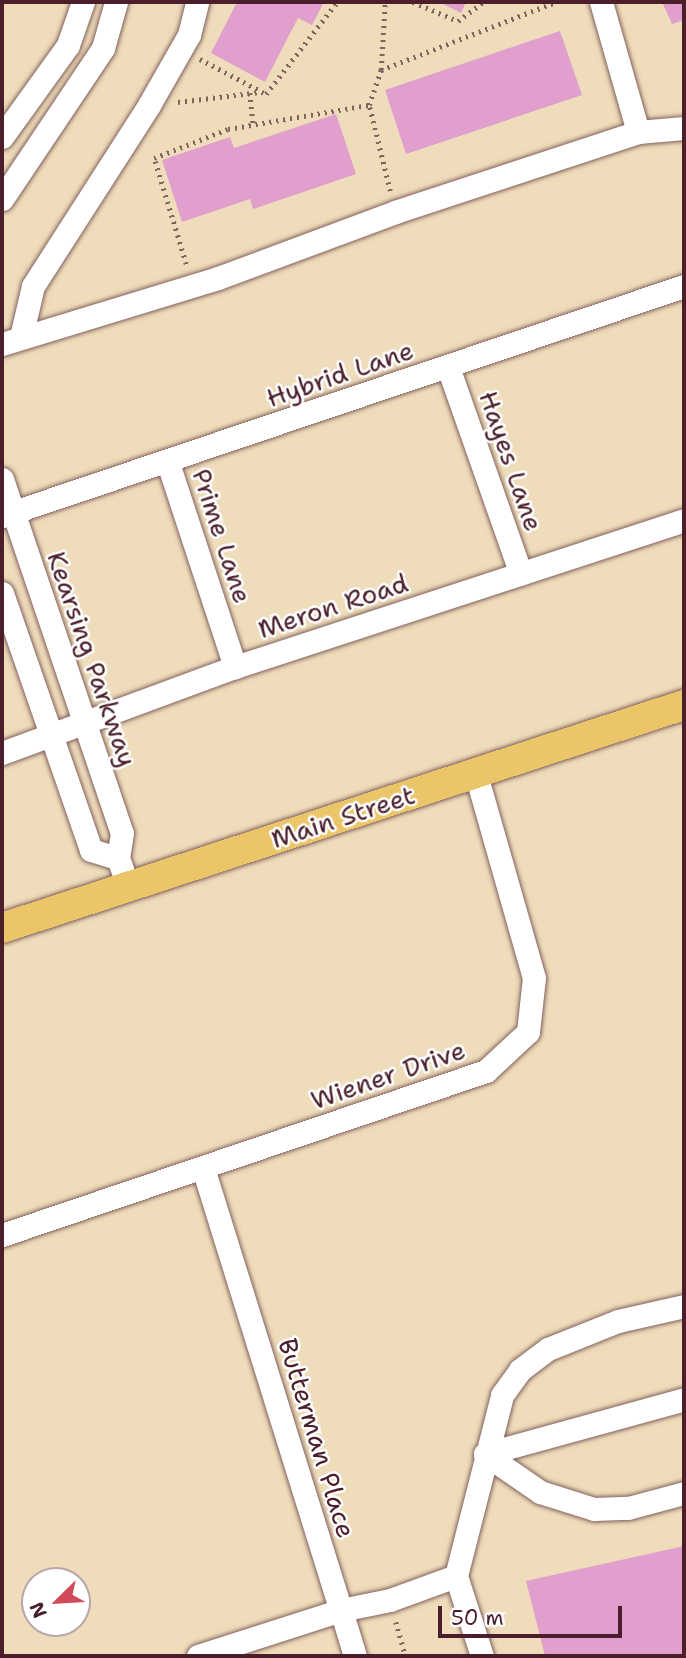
<!DOCTYPE html>
<style>
body{margin:0}
#map{position:relative;width:686px;height:1658px;overflow:hidden;background:#eedcba;font-family:"Shantell Sans",sans-serif}
div>[style]{position:absolute}
.building>*{inset:0;background:#e19fce}
.path>*{height:4.5px;margin-top:-2.25px;transform-origin:0;background:repeating-linear-gradient(90deg,#83615d 0 2px,transparent 0 7px)}
.roads{filter:drop-shadow(0 0 2px #83615d) drop-shadow(0 0 2px #83615d)}
.minor>*{height:23px;margin:-11.5px;padding:0 11.5px;transform-origin:11.5px;border-radius:11.5px;background:#fff}
.major>*{height:30px;margin:-15px;padding:0 15px;transform-origin:15px;border-radius:15px;background:#ebc669}
span{translate:-50% -50%;white-space:nowrap;text-align:center;line-height:1.15;-webkit-text-stroke:5px #fff;paint-order:stroke}
.street-label{font-size:26px;color:#4a1f2b}
.frame{position:absolute;inset:0;border:4px solid #4a1f2b;pointer-events:none}
.north{position:absolute;left:21px;top:1567px;width:70px;height:70px;box-sizing:border-box;background:#fff;border:2px solid #b7a5aa;border-radius:50%;rotate:246deg;font-size:19px;font-weight:700;line-height:28px;text-align:center;color:#4a1f2b}
.north::after{content:'';display:block;margin:auto;width:24px;height:32px;background:#d1495b;clip-path:polygon(50% 0,100% 100%,50% 72%,0 100%)}
.scale{position:absolute;left:438px;top:1606px;width:184px;height:32px;box-sizing:border-box;border:4px solid #4a1f2b;border-top:0;padding-left:9px;font-size:21px;line-height:24px;white-space:nowrap;color:#4a1f2b;-webkit-text-stroke:5px #fff;paint-order:stroke}
</style>
<div id="map">
<div class="building">
<i style="clip-path:polygon(237px 2px,324px 2px,312px 25px,298px 18px,265px 82px,211px 53px)"></i>
<i style="clip-path:polygon(439px 2px,466px 2px,461px 13px)"></i>
<i style="clip-path:polygon(662px 2px,684px 2px,684px 20px,672px 24px)"></i>
<i style="clip-path:polygon(560px 31px,582px 95px,406px 154px,385px 90px)"></i>
<i style="clip-path:polygon(336px 114px,356px 174px,253px 209px,250px 199px,182px 222px,162px 160px,230px 137px,234px 148px)"></i>
<i style="clip-path:polygon(684px 1546px,684px 1656px,545px 1656px,526px 1581px)"></i>
</div>
<div class="path">
<i style="left:413px;top:2px;width:49px;rotate:22.9deg"></i>
<i style="left:458px;top:21px;width:31px;rotate:-37deg"></i>
<i style="left:200px;top:59px;width:75px;rotate:27.9deg"></i>
<i style="left:266px;top:94px;width:116px;rotate:-52.3deg"></i>
<i style="left:381px;top:70px;width:68px;rotate:-86.6deg"></i>
<i style="left:250px;top:93px;width:31px;rotate:84deg"></i>
<i style="left:178px;top:102px;width:83px;rotate:-7deg"></i>
<i style="left:390px;top:191px;width:89px;rotate:-103.7deg"></i>
<i style="left:369px;top:105px;width:37px;rotate:-71deg"></i>
<i style="left:381px;top:70px;width:187px;rotate:-21.3deg"></i>
<i style="left:186px;top:264px;width:111px;rotate:-106.8deg"></i>
<i style="left:154px;top:158px;width:79px;rotate:-21.4deg"></i>
<i style="left:228px;top:129px;width:143px;rotate:-9.7deg"></i>
<i style="left:396px;top:1622px;width:35px;rotate:74deg"></i>
</div>
<div class="roads">
<div class="minor">
<i style="left:601px;top:2px;width:135px;rotate:74.1deg"></i>
<i style="left:2px;top:137px;width:113px;rotate:-54.3deg"></i>
<i style="left:68px;top:45px;width:46px;rotate:-70.8deg"></i>
<i style="left:2px;top:199px;width:182px;rotate:-56.2deg"></i>
<i style="left:103px;top:48px;width:48px;rotate:-74.2deg"></i>
<i style="left:21px;top:337px;width:52px;rotate:-76.8deg"></i>
<i style="left:33px;top:286px;width:215px;rotate:-57.3deg"></i>
<i style="left:149px;top:105px;width:81px;rotate:-60.3deg"></i>
<i style="left:189px;top:35px;width:34px;rotate:-76deg"></i>
<i style="left:2px;top:344px;width:226px;rotate:-17deg"></i>
<i style="left:218px;top:278px;width:189px;rotate:-20.4deg"></i>
<i style="left:395px;top:212px;width:256px;rotate:-18.2deg"></i>
<i style="left:638px;top:132px;width:46px;rotate:-5deg"></i>
<i style="left:448px;top:367px;width:219px;rotate:70.6deg"></i>
<i style="left:168px;top:463px;width:215px;rotate:71.8deg"></i>
<i style="left:2px;top:479px;width:374px;rotate:71.3deg"></i>
<i style="left:122px;top:833px;width:25px;rotate:99deg"></i>
<i style="left:118px;top:858px;width:30px;rotate:70deg"></i>
<i style="left:2px;top:516px;width:720px;rotate:-18.64deg"></i>
<i style="left:2px;top:593px;width:272px;rotate:70.9deg"></i>
<i style="left:91px;top:850px;width:28px;rotate:17deg"></i>
<i style="left:2px;top:753px;width:248px;rotate:-20.3deg"></i>
<i style="left:235px;top:667px;width:472px;rotate:-18.1deg"></i>
<i style="left:203px;top:1168px;width:463px;rotate:72.7deg"></i>
<i style="left:341px;top:1610px;width:50px;rotate:-11.5deg"></i>
<i style="left:390px;top:1600px;width:70px;rotate:-20deg"></i>
<i style="left:2px;top:1235px;width:511px;rotate:-18.72deg"></i>
<i style="left:486px;top:1071px;width:57px;rotate:-42.9deg"></i>
<i style="left:528px;top:1032px;width:54px;rotate:-83.7deg"></i>
<i style="left:534px;top:978px;width:211px;rotate:-105.9deg"></i>
<i style="left:485px;top:1454px;width:67px;rotate:34.6deg"></i>
<i style="left:540px;top:1492px;width:57px;rotate:17.5deg"></i>
<i style="left:594px;top:1509px;width:34px;rotate:-2deg"></i>
<i style="left:628px;top:1508px;width:58px;rotate:-15deg"></i>
<i style="left:485px;top:1454px;width:206px;rotate:-15.4deg"></i>
<i style="left:198px;top:1656px;width:150px;rotate:-17.8deg"></i>
<i style="left:341px;top:1610px;width:48px;rotate:73.1deg"></i>
<i style="left:482px;top:1656px;width:84px;rotate:-108deg"></i>
<i style="left:456px;top:1576px;width:187px;rotate:-75.7deg"></i>
<i style="left:502px;top:1395px;width:31px;rotate:-54deg"></i>
<i style="left:520px;top:1370px;width:35px;rotate:-37deg"></i>
<i style="left:548px;top:1349px;width:75px;rotate:-21.8deg"></i>
<i style="left:618px;top:1321px;width:68px;rotate:-12.8deg"></i>
</div>
<div class="major">
<i style="left:2px;top:928px;width:718px;rotate:-18.11deg"></i>
</div>
</div>
<div class="street-label">
<span style="left:340px;top:374px;rotate:-19deg">Hybrid Lane</span>
<span style="left:511px;top:461px;rotate:71deg">Hayes Lane</span>
<span style="left:222px;top:536px;rotate:72deg">Prime Lane</span>
<span style="left:333px;top:606px;rotate:-18deg">Meron Road</span>
<span style="left:92px;top:659px;rotate:71deg">Kearsing Parkway</span>
<span style="left:343px;top:817px;rotate:-18deg">Main Street</span>
<span style="left:388px;top:1075px;rotate:-19deg">Wiener Drive</span>
<span style="left:317px;top:1438px;rotate:73deg">Butterman Place</span>
</div>
<div class="frame"></div>
<div class="north">N</div>
<div class="scale">50 m</div>
</div>
